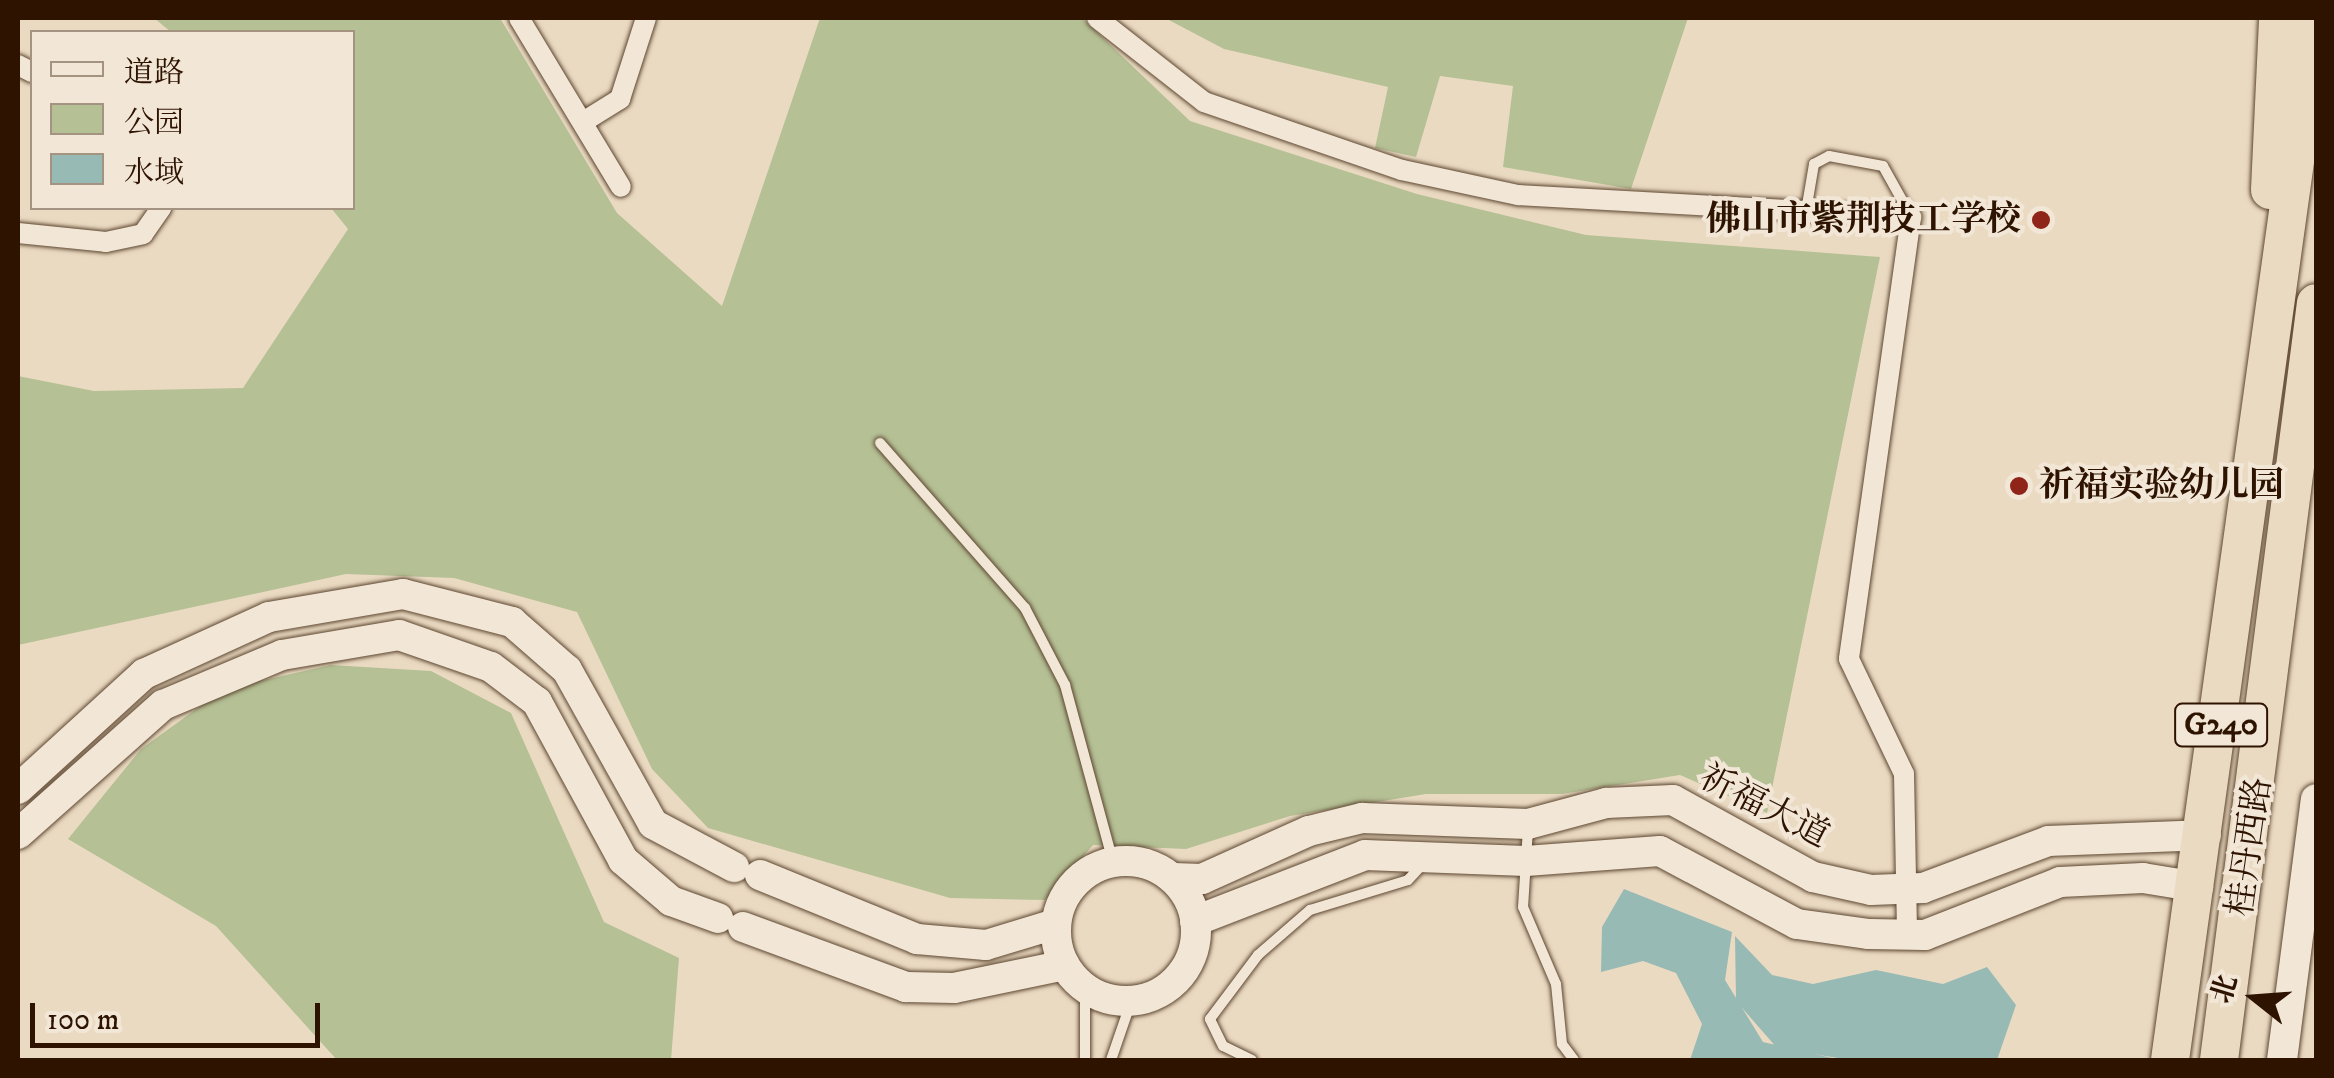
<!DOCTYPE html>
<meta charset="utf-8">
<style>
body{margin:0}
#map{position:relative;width:2334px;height:1078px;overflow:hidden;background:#ebdac2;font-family:"IM FELL DW Pica","Noto Serif SC",serif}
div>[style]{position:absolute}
.green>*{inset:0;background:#b5c095}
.water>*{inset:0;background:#98bab4}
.roads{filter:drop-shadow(0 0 2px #5d4630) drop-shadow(0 0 2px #5d4630)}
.lane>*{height:10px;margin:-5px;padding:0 5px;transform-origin:5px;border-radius:5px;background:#f2e7d7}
.street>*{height:20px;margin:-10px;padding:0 10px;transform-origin:10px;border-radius:10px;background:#f2e7d7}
.secondary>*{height:30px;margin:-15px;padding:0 15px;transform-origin:15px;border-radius:15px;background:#f2e7d7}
.secondary>.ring{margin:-15px;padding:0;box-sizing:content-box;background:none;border:30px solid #f2e7d7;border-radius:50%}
.highway>*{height:38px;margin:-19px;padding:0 19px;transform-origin:19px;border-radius:19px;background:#ebdac2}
.dots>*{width:28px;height:28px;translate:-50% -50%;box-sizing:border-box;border:5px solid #f2e7d7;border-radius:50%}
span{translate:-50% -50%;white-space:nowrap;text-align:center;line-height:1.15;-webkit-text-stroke:8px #f2e7d7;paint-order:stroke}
.shield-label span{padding:2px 8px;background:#f2e7d7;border:2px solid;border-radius:8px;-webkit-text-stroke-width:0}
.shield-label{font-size:32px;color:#2e1400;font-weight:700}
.poi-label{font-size:35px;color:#2e1400;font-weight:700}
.right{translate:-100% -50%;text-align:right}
.left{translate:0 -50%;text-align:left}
.street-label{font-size:35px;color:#2e1400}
.frame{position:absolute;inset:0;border:20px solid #2e1400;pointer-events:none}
.legend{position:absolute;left:30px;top:30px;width:325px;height:180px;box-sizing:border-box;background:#f2e7d7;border:2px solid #a49381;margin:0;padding:12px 18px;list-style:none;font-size:30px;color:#2e1400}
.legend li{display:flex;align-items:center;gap:20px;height:50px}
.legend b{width:50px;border:2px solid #a49381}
.north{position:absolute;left:2204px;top:948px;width:100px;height:100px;-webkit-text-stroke:8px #f2e7d7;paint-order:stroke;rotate:287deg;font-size:28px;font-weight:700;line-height:40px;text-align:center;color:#2e1400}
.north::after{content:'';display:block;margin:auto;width:35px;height:45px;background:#2e1400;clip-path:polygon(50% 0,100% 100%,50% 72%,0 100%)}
.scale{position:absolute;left:30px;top:1003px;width:290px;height:45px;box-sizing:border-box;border:5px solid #2e1400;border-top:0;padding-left:12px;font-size:30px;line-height:35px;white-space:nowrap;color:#2e1400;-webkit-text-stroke:8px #f2e7d7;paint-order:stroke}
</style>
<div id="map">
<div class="green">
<i style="clip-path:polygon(154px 18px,500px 18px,617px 213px,722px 306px,820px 18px,1082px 18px,1190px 121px,1417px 194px,1586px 235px,1880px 257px,1767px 813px,1680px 775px,1562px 794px,1426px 794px,1290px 816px,1186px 849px,1093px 845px,1045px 900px,950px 898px,708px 828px,652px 769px,577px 612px,454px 578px,346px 574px,18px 645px,18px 376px,94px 391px,243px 388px,348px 229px,331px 208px,352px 208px,352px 32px,171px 32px)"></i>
<i style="clip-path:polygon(1165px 18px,1688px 18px,1631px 189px,1503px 167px,1513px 86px,1440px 76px,1416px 157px,1375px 148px,1388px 87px,1224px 49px)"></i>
<i style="clip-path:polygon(331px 665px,431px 671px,511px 713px,604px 922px,679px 958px,671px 1060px,337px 1060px,216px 926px,68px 839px,141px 749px,224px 689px)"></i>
</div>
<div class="water">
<i style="clip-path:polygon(1624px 889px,1732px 932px,1725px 980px,1763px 1042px,1841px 1060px,1690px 1060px,1702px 1024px,1676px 973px,1643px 961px,1601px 972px,1602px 927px)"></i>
<i style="clip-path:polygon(1735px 936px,1772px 975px,1813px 984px,1876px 970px,1943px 984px,1987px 967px,2016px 1005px,1997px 1060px,1850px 1060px,1777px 1048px,1736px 1001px)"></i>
</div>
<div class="roads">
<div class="lane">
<i style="left:1806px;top:211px;width:48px;rotate:-80.3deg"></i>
<i style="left:1814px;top:164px;width:17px;rotate:-28deg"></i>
<i style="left:1829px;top:156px;width:55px;rotate:10.5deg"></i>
<i style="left:1883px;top:166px;width:57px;rotate:60.8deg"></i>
<i style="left:880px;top:443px;width:220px;rotate:48.7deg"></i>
<i style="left:1025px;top:608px;width:87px;rotate:62.5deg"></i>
<i style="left:1065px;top:685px;width:183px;rotate:74.8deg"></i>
<i style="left:1528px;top:828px;width:79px;rotate:93.6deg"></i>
<i style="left:1523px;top:907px;width:84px;rotate:66.8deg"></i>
<i style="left:1556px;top:984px;width:60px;rotate:84.3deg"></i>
<i style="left:1562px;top:1044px;width:20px;rotate:53deg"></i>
<i style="left:1085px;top:989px;width:71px;rotate:90deg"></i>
<i style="left:1111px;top:1060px;width:61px;rotate:-71deg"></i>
<i style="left:1252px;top:1060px;width:32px;rotate:-154deg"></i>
<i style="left:1223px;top:1046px;width:30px;rotate:-116deg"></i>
<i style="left:1210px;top:1019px;width:80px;rotate:-53.1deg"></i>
<i style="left:1258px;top:955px;width:69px;rotate:-40.9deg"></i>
<i style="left:1310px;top:910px;width:102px;rotate:-17deg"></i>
<i style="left:1408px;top:880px;width:21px;rotate:-47deg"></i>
</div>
<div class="street">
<i style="left:519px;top:18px;width:197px;rotate:58.9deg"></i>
<i style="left:1097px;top:18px;width:136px;rotate:38.1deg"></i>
<i style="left:1204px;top:102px;width:209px;rotate:19deg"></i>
<i style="left:1402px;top:170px;width:119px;rotate:12.2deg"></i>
<i style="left:1518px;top:195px;width:394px;rotate:3.2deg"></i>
<i style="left:1911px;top:217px;width:446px;rotate:98deg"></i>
<i style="left:1849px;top:659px;width:127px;rotate:64.4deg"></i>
<i style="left:1904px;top:774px;width:161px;rotate:88.9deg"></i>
<i style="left:18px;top:65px;width:16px;rotate:27deg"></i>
<i style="left:583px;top:122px;width:44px;rotate:-31.9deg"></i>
<i style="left:620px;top:99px;width:85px;rotate:-72.2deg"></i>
<i style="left:18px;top:233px;width:88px;rotate:5.8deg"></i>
<i style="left:106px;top:242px;width:38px;rotate:-12deg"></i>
<i style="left:143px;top:234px;width:32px;rotate:-55deg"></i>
</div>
<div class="secondary">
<i style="left:18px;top:789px;width:171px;rotate:-42.4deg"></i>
<i style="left:144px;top:674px;width:137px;rotate:-24.5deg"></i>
<i style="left:269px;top:617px;width:136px;rotate:-9.7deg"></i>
<i style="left:403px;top:594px;width:113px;rotate:14.4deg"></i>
<i style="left:512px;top:622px;width:73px;rotate:41.1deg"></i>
<i style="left:567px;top:670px;width:176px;rotate:60.8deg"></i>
<i style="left:653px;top:824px;width:92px;rotate:28deg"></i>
<i style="left:18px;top:834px;width:194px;rotate:-41.7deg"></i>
<i style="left:163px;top:705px;width:129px;rotate:-22.8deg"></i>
<i style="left:282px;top:655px;width:119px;rotate:-9.7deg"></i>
<i style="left:399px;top:635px;width:97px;rotate:19.2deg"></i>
<i style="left:491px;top:667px;width:58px;rotate:37.3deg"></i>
<i style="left:537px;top:702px;width:180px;rotate:61.4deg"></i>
<i style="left:623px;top:860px;width:63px;rotate:40.5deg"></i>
<i style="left:671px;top:901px;width:50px;rotate:19.9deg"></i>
<i class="ring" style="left:1056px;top:861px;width:110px;height:110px"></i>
<i style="left:760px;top:875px;width:170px;rotate:22.2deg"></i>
<i style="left:917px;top:939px;width:69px;rotate:5deg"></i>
<i style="left:986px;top:945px;width:72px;rotate:-16.9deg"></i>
<i style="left:1173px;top:878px;width:29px;rotate:2deg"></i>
<i style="left:1202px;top:879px;width:117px;rotate:-24.2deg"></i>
<i style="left:1309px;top:831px;width:55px;rotate:-13.8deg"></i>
<i style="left:1362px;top:818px;width:166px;rotate:2.1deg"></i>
<i style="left:1528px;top:824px;width:81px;rotate:-15.1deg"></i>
<i style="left:1606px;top:803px;width:67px;rotate:-2.6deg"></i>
<i style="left:1673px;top:800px;width:160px;rotate:28.8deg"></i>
<i style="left:1813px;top:877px;width:59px;rotate:12.6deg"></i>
<i style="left:1871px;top:890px;width:52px;rotate:-2.2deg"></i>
<i style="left:1923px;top:888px;width:134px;rotate:-20.5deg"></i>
<i style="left:2049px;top:841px;width:157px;rotate:-2.2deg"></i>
<i style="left:1195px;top:921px;width:182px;rotate:-21.2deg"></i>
<i style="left:1365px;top:855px;width:161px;rotate:2.1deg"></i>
<i style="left:1526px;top:861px;width:134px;rotate:-4.3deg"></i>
<i style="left:1660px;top:851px;width:155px;rotate:28.1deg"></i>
<i style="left:1797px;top:924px;width:73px;rotate:7.9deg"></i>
<i style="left:1869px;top:934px;width:56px;rotate:1deg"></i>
<i style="left:1925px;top:935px;width:145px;rotate:-21.4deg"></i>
<i style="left:2060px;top:882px;width:83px;rotate:-2.8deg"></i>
<i style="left:2143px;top:878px;width:56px;rotate:9.3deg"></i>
<i style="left:743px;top:927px;width:174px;rotate:20.2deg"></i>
<i style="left:906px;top:987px;width:48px;rotate:1.2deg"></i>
<i style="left:954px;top:988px;width:113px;rotate:-11.7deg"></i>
<i style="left:2282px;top:1060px;width:263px;rotate:-82.6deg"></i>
</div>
<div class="highway">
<i style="left:2270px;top:190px;width:172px;rotate:-87.3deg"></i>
<i style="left:2170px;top:1060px;width:1052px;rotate:-82.08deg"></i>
<i style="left:2219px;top:1060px;width:763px;rotate:-82.7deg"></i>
</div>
</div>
<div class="dots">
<i style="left:2041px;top:220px;background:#8f2418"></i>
<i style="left:2019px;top:486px;background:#8f2418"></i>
</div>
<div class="shield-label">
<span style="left:2221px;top:725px">G240</span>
</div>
<div class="poi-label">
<span class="right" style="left:2021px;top:220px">佛山市紫荆技工学校</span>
<span class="left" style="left:2039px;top:486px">祈福实验幼儿园</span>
</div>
<div class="street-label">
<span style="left:1764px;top:807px;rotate:27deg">祈福大道</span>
<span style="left:2250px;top:847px;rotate:-82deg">桂丹西路</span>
</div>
<div class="frame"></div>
<ul class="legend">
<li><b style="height:12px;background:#f2e7d7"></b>道路</li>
<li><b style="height:28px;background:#b5c095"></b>公园</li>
<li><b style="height:28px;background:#98bab4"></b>水域</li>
</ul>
<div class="north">北</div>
<div class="scale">100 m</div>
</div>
